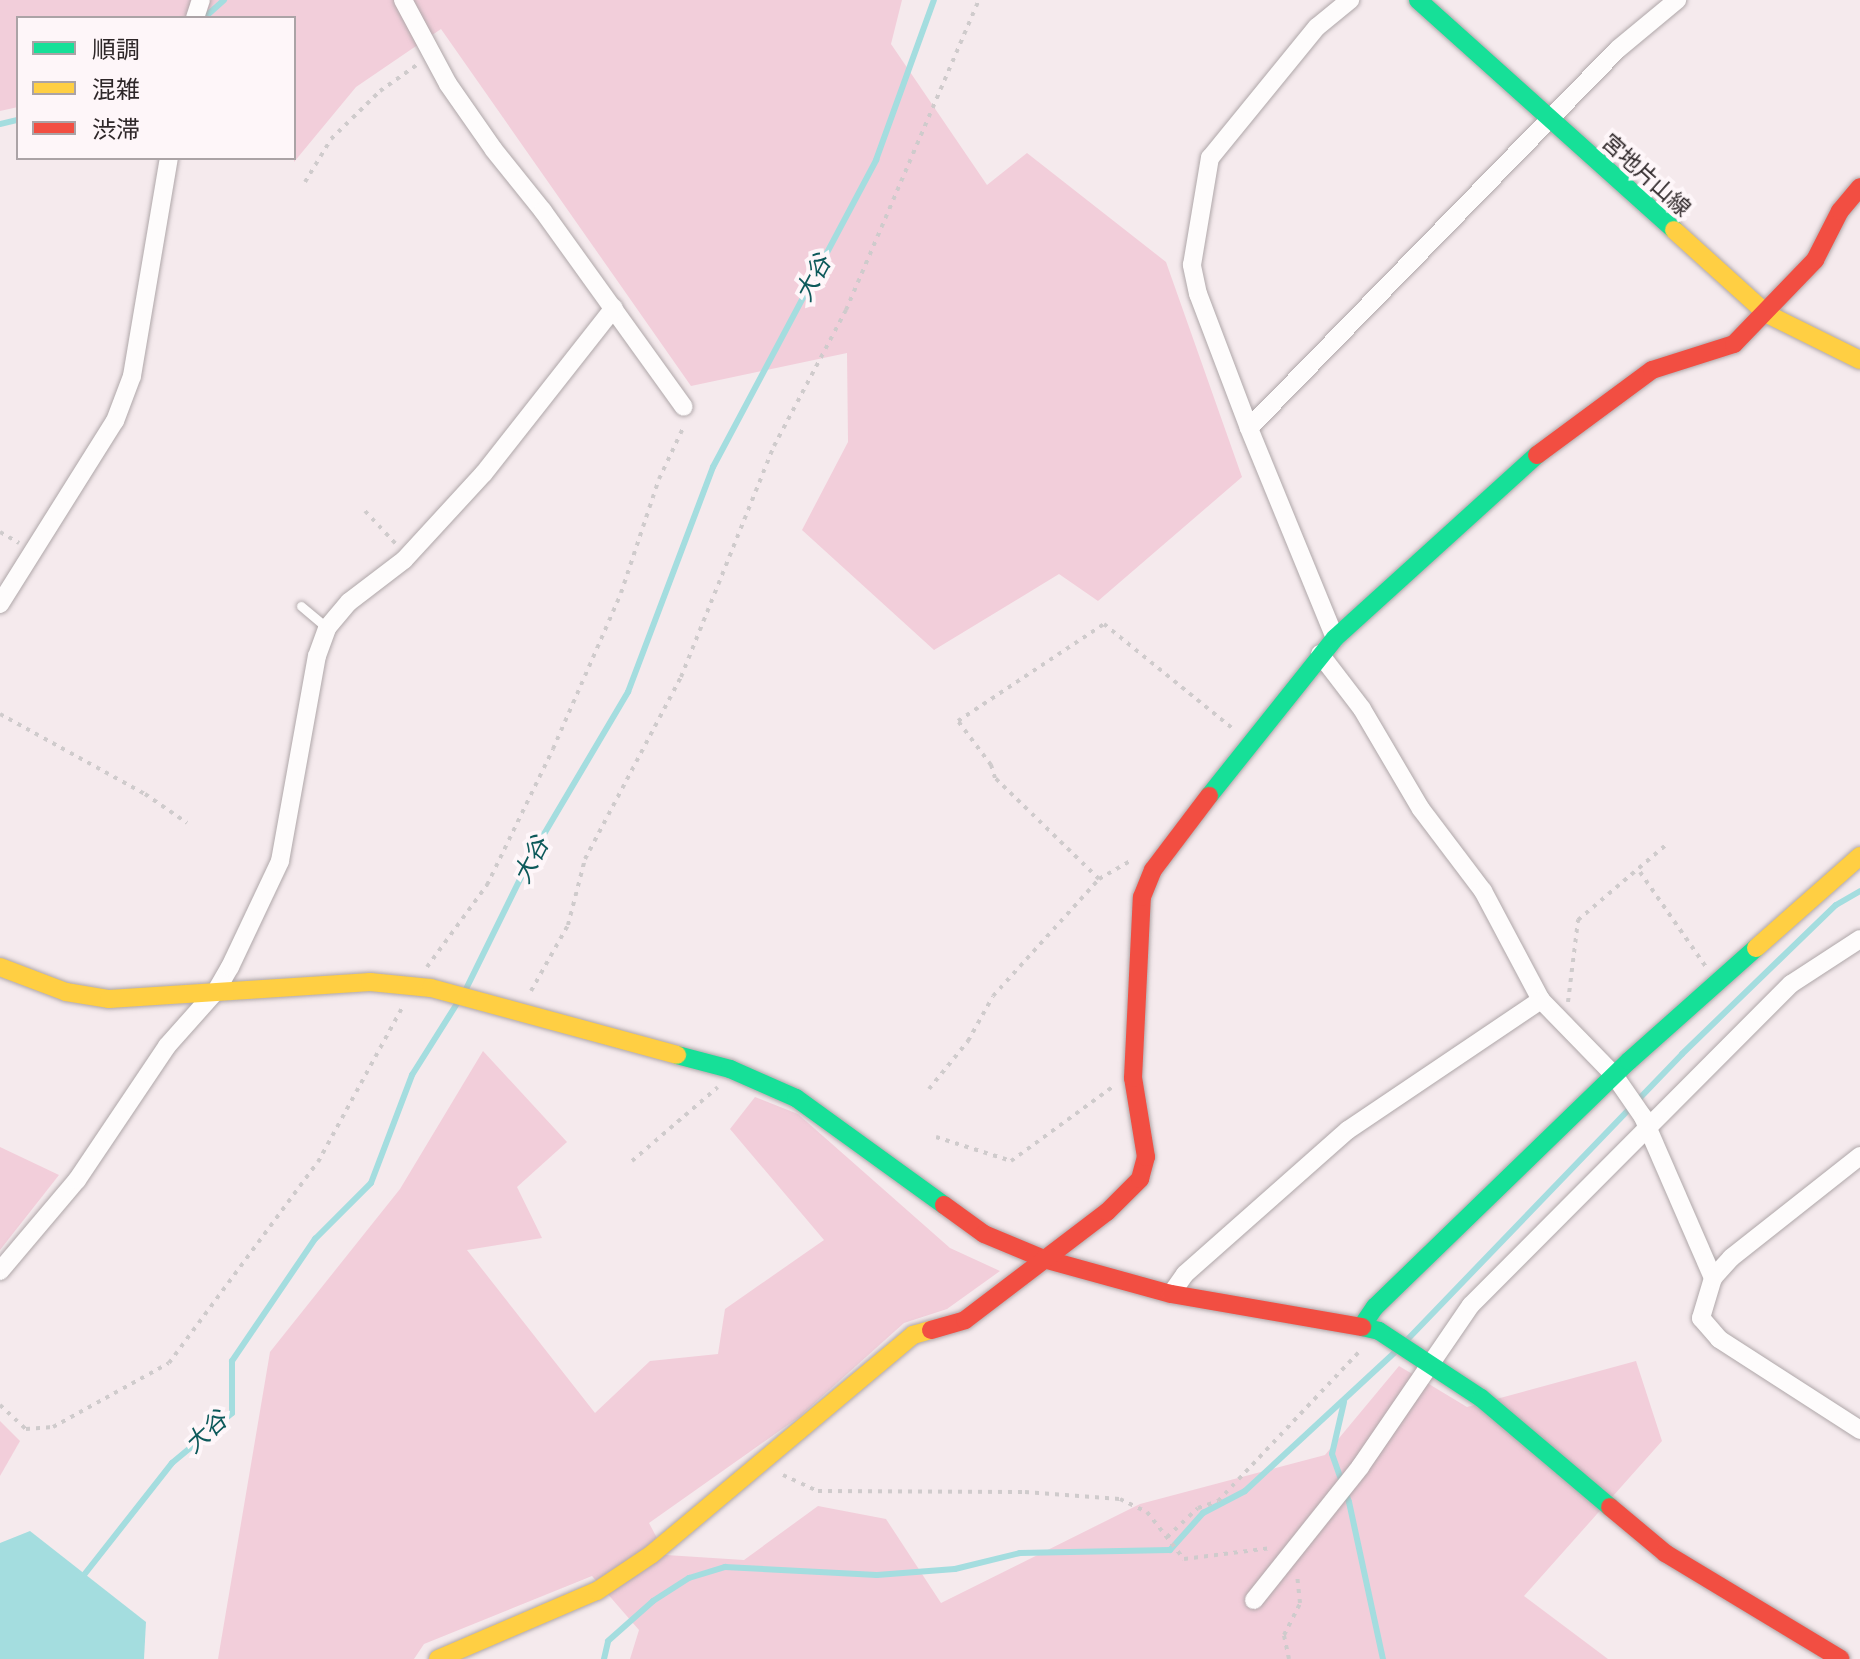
<!DOCTYPE html>
<meta charset="utf-8">
<style>
body{margin:0}
#map{position:relative;width:1860px;height:1659px;overflow:hidden;background:#f5eaed;font-family:"Titillium Web","Noto Sans JP",sans-serif}
div>[style]{position:absolute}
.green>*{inset:0;background:#f2ceda}
.water>*{inset:0;background:#a4dddf}
.stream>*{height:6px;margin:-3px;padding:0 3px;transform-origin:3px;border-radius:3px;background:#a4dddf}
.path>*{height:4px;margin-top:-2px;transform-origin:0;background:repeating-linear-gradient(90deg,#cfcbcc 0 4px,transparent 0 10px)}
.roads{filter:drop-shadow(0 0 2px #afa7a9) drop-shadow(0 0 2px #afa7a9)}
.lane>*{height:9px;margin:-4.5px;padding:0 4.5px;transform-origin:4.5px;border-radius:4.5px;background:#fefcfc}
.street>*{height:18px;margin:-9px;padding:0 9px;transform-origin:9px;border-radius:9px;background:#fefcfc}
.fast>*{height:18px;margin:-9px;padding:0 9px;transform-origin:9px;border-radius:9px;background:#16e098}
.slow>*{height:18px;margin:-9px;padding:0 9px;transform-origin:9px;border-radius:9px;background:#ffcf43}
.jam>*{height:18px;margin:-9px;padding:0 9px;transform-origin:9px;border-radius:9px;background:#f24e42}
span{translate:-50% -50%;white-space:nowrap;text-align:center;line-height:1.15;-webkit-text-stroke:8px #fef6f9;paint-order:stroke}
.street-label{font-size:22px;color:#2e2729}
.water-label{font-size:24px;color:#0c595a;font-style:italic}
.legend{position:absolute;left:16px;top:16px;width:280px;height:144px;box-sizing:border-box;background:#fef6f9;border:2px solid #aba3a6;margin:0;padding:10px 14px;list-style:none;font-size:24px;color:#2e2729}
.legend li{display:flex;align-items:center;gap:16px;height:40px}
.legend b{width:40px;border:2px solid #aba3a6}
</style>
<div id="map">
<div class="green">
<i style="clip-path:polygon(0 0,902px 0,891px 44px,987px 185px,1027px 153px,1166px 262px,1242px 477px,1098px 601px,1059px 574px,934px 650px,802px 530px,848px 442px,847px 353px,691px 386px,441px 29px,356px 87px,294px 162px,294px 18px,18px 18px,18px 107px,0 111px)"></i>
<i style="clip-path:polygon(483px 1051px,567px 1142px,517px 1187px,542px 1238px,467px 1250px,595px 1413px,650px 1361px,718px 1354px,725px 1309px,824px 1240px,730px 1129px,755px 1097px,798px 1114px,950px 1248px,1000px 1271px,947px 1309px,904px 1323px,799px 1417px,649px 1523px,666px 1555px,744px 1560px,818px 1506px,886px 1519px,941px 1603px,1140px 1504px,1325px 1455px,1399px 1366px,1467px 1407px,1636px 1361px,1662px 1441px,1524px 1596px,1608px 1659px,630px 1659px,639px 1630px,592px 1576px,424px 1644px,414px 1659px,218px 1659px,270px 1352px,400px 1189px)"></i>
<i style="clip-path:polygon(0 1147px,59px 1175px,0 1250px)"></i>
<i style="clip-path:polygon(0 1421px,20px 1441px,0 1476px)"></i>
</div>
<div class="water">
<i style="clip-path:polygon(30px 1531px,146px 1622px,144px 1659px,0 1659px,0 1543px)"></i>
</div>
<div class="stream">
<i style="left:204px;top:18px;width:27px;rotate:-42deg"></i>
<i style="left:0;top:124px;width:18px;rotate:-13deg"></i>
<i style="left:466px;top:989px;width:154px;rotate:-63.8deg"></i>
<i style="left:534px;top:851px;width:185px;rotate:-59.4deg"></i>
<i style="left:628px;top:692px;width:241px;rotate:-69.3deg"></i>
<i style="left:713px;top:467px;width:348px;rotate:-62deg"></i>
<i style="left:876px;top:160px;width:170px;rotate:-70.1deg"></i>
<i style="left:1406px;top:1341px;width:398px;rotate:-46.1deg"></i>
<i style="left:1682px;top:1054px;width:214px;rotate:-44.1deg"></i>
<i style="left:1836px;top:905px;width:28px;rotate:-30deg"></i>
<i style="left:1344px;top:1402px;width:53px;rotate:103deg"></i>
<i style="left:1332px;top:1454px;width:51px;rotate:70.5deg"></i>
<i style="left:1349px;top:1502px;width:161px;rotate:77.8deg"></i>
<i style="left:80px;top:1580px;width:149px;rotate:-51.8deg"></i>
<i style="left:172px;top:1463px;width:78px;rotate:-39.8deg"></i>
<i style="left:232px;top:1413px;width:52px;rotate:-90deg"></i>
<i style="left:232px;top:1361px;width:148px;rotate:-55.8deg"></i>
<i style="left:315px;top:1239px;width:79px;rotate:-45deg"></i>
<i style="left:371px;top:1183px;width:116px;rotate:-69.2deg"></i>
<i style="left:412px;top:1075px;width:86px;rotate:-57.8deg"></i>
<i style="left:604px;top:1659px;width:18px;rotate:-77deg"></i>
<i style="left:608px;top:1641px;width:60px;rotate:-41.6deg"></i>
<i style="left:653px;top:1601px;width:43px;rotate:-32.6deg"></i>
<i style="left:689px;top:1578px;width:38px;rotate:-17deg"></i>
<i style="left:725px;top:1567px;width:152px;rotate:3deg"></i>
<i style="left:877px;top:1575px;width:78px;rotate:-4.4deg"></i>
<i style="left:955px;top:1569px;width:67px;rotate:-13.8deg"></i>
<i style="left:1020px;top:1553px;width:150px;rotate:-1.1deg"></i>
<i style="left:1170px;top:1550px;width:50px;rotate:-48.3deg"></i>
<i style="left:1203px;top:1513px;width:47px;rotate:-27.6deg"></i>
<i style="left:1245px;top:1491px;width:205px;rotate:-42.8deg"></i>
</div>
<div class="path">
<i style="left:305px;top:182px;width:50px;rotate:-58.8deg"></i>
<i style="left:331px;top:139px;width:69px;rotate:-44.4deg"></i>
<i style="left:380px;top:91px;width:47px;rotate:-35.4deg"></i>
<i style="left:365px;top:511px;width:45px;rotate:46.8deg"></i>
<i style="left:0;top:532px;width:22px;rotate:30deg"></i>
<i style="left:0;top:714px;width:166px;rotate:28.9deg"></i>
<i style="left:145px;top:794px;width:51px;rotate:34.6deg"></i>
<i style="left:1640px;top:872px;width:116px;rotate:55.2deg"></i>
<i style="left:1099px;top:879px;width:145px;rotate:-135.8deg"></i>
<i style="left:995px;top:778px;width:14px;rotate:-107deg"></i>
<i style="left:991px;top:765px;width:55px;rotate:-126.9deg"></i>
<i style="left:958px;top:721px;width:175px;rotate:-33.6deg"></i>
<i style="left:1104px;top:624px;width:165px;rotate:39.1deg"></i>
<i style="left:427px;top:967px;width:102px;rotate:-53.8deg"></i>
<i style="left:487px;top:885px;width:151px;rotate:-64.1deg"></i>
<i style="left:553px;top:749px;width:170px;rotate:-66.4deg"></i>
<i style="left:621px;top:593px;width:120px;rotate:-71.6deg"></i>
<i style="left:659px;top:479px;width:59px;rotate:-64.7deg"></i>
<i style="left:531px;top:991px;width:76px;rotate:-60.7deg"></i>
<i style="left:568px;top:925px;width:68px;rotate:-75.6deg"></i>
<i style="left:585px;top:859px;width:206px;rotate:-62.2deg"></i>
<i style="left:681px;top:677px;width:249px;rotate:-68.1deg"></i>
<i style="left:774px;top:446px;width:154px;rotate:-62.1deg"></i>
<i style="left:846px;top:310px;width:337px;rotate:-66.8deg"></i>
<i style="left:1568px;top:1002px;width:83px;rotate:-83deg"></i>
<i style="left:1578px;top:920px;width:118px;rotate:-40.5deg"></i>
<i style="left:929px;top:1089px;width:62px;rotate:-50.9deg"></i>
<i style="left:968px;top:1041px;width:51px;rotate:-60.9deg"></i>
<i style="left:993px;top:996px;width:158px;rotate:-47.8deg"></i>
<i style="left:1099px;top:879px;width:38px;rotate:-30deg"></i>
<i style="left:936px;top:1137px;width:79px;rotate:17.7deg"></i>
<i style="left:1011px;top:1161px;width:127px;rotate:-36.1deg"></i>
<i style="left:632px;top:1161px;width:113px;rotate:-40.7deg"></i>
<i style="left:0;top:1405px;width:35px;rotate:43deg"></i>
<i style="left:26px;top:1429px;width:27px;rotate:-4deg"></i>
<i style="left:53px;top:1427px;width:132px;rotate:-28.9deg"></i>
<i style="left:169px;top:1363px;width:250px;rotate:-53.5deg"></i>
<i style="left:318px;top:1162px;width:175px;rotate:-61.4deg"></i>
<i style="left:783px;top:1475px;width:38px;rotate:25deg"></i>
<i style="left:818px;top:1491px;width:207px;rotate:0.3deg"></i>
<i style="left:1025px;top:1492px;width:95px;rotate:4.2deg"></i>
<i style="left:1120px;top:1499px;width:30px;rotate:26deg"></i>
<i style="left:1147px;top:1512px;width:60px;rotate:51.8deg"></i>
<i style="left:1184px;top:1559px;width:88px;rotate:-7.2deg"></i>
<i style="left:1167px;top:1537px;width:42px;rotate:-43.1deg"></i>
<i style="left:1198px;top:1508px;width:21px;rotate:-19deg"></i>
<i style="left:1218px;top:1501px;width:208px;rotate:-46.6deg"></i>
<i style="left:1289px;top:1659px;width:25px;rotate:-102deg"></i>
<i style="left:1284px;top:1635px;width:36px;rotate:-63deg"></i>
<i style="left:1300px;top:1603px;width:29px;rotate:-96deg"></i>
</div>
<div class="roads">
<div class="lane">
<i style="left:301px;top:606px;width:34px;rotate:40deg"></i>
</div>
<div class="street">
<i style="left:403px;top:0;width:95px;rotate:61.8deg"></i>
<i style="left:448px;top:84px;width:80px;rotate:55.1deg"></i>
<i style="left:494px;top:150px;width:78px;rotate:51.2deg"></i>
<i style="left:543px;top:211px;width:241px;rotate:54.3deg"></i>
<i style="left:195px;top:18px;width:19px;rotate:-72deg"></i>
<i style="left:1249px;top:428px;width:529px;rotate:-45.77deg"></i>
<i style="left:1618px;top:49px;width:77px;rotate:-39.7deg"></i>
<i style="left:0;top:604px;width:216px;rotate:-57.9deg"></i>
<i style="left:115px;top:421px;width:48px;rotate:-69.3deg"></i>
<i style="left:132px;top:376px;width:221px;rotate:-80.4deg"></i>
<i style="left:1335px;top:638px;width:227px;rotate:-112.3deg"></i>
<i style="left:1249px;top:428px;width:143px;rotate:-110.8deg"></i>
<i style="left:1198px;top:294px;width:30px;rotate:-102deg"></i>
<i style="left:1192px;top:265px;width:109px;rotate:-80.5deg"></i>
<i style="left:1210px;top:158px;width:169px;rotate:-50.8deg"></i>
<i style="left:1317px;top:27px;width:43px;rotate:-39.3deg"></i>
<i style="left:1320px;top:654px;width:69px;rotate:52.6deg"></i>
<i style="left:1362px;top:709px;width:116px;rotate:59.5deg"></i>
<i style="left:1421px;top:809px;width:103px;rotate:52.9deg"></i>
<i style="left:1483px;top:891px;width:123px;rotate:62deg"></i>
<i style="left:1860px;top:1156px;width:164px;rotate:141.7deg"></i>
<i style="left:1731px;top:1258px;width:27px;rotate:132deg"></i>
<i style="left:1713px;top:1278px;width:42px;rotate:106.7deg"></i>
<i style="left:1701px;top:1318px;width:28px;rotate:49deg"></i>
<i style="left:1719px;top:1339px;width:168px;rotate:32.8deg"></i>
<i style="left:0;top:1271px;width:119px;rotate:-49.8deg"></i>
<i style="left:77px;top:1180px;width:161px;rotate:-56.1deg"></i>
<i style="left:167px;top:1046px;width:74px;rotate:-48.3deg"></i>
<i style="left:216px;top:991px;width:28px;rotate:-60deg"></i>
<i style="left:230px;top:967px;width:117px;rotate:-64.7deg"></i>
<i style="left:280px;top:861px;width:208px;rotate:-79.8deg"></i>
<i style="left:317px;top:656px;width:30px;rotate:-70deg"></i>
<i style="left:327px;top:628px;width:34px;rotate:-50deg"></i>
<i style="left:349px;top:602px;width:69px;rotate:-37.4deg"></i>
<i style="left:404px;top:560px;width:118px;rotate:-47.4deg"></i>
<i style="left:484px;top:473px;width:210px;rotate:-51.8deg"></i>
<i style="left:1171px;top:1294px;width:24px;rotate:-55deg"></i>
<i style="left:1185px;top:1274px;width:217px;rotate:-41.5deg"></i>
<i style="left:1348px;top:1130px;width:233px;rotate:-34deg"></i>
<i style="left:1541px;top:1000px;width:105px;rotate:45.8deg"></i>
<i style="left:1614px;top:1075px;width:51px;rotate:55.4deg"></i>
<i style="left:1643px;top:1117px;width:176px;rotate:66.5deg"></i>
<i style="left:1254px;top:1600px;width:170px;rotate:-51.4deg"></i>
<i style="left:1360px;top:1467px;width:196px;rotate:-55.6deg"></i>
<i style="left:1471px;top:1305px;width:453px;rotate:-45.1deg"></i>
<i style="left:1791px;top:984px;width:82px;rotate:-33.1deg"></i>
</div>
<div class="fast">
<i style="left:1418px;top:0;width:344px;rotate:41.9deg"></i>
<i style="left:1209px;top:796px;width:202px;rotate:-51.4deg"></i>
<i style="left:1335px;top:638px;width:273px;rotate:-42.2deg"></i>
<i style="left:677px;top:1055px;width:55px;rotate:14.8deg"></i>
<i style="left:730px;top:1069px;width:72px;rotate:23.7deg"></i>
<i style="left:796px;top:1098px;width:183px;rotate:35.9deg"></i>
<i style="left:1362px;top:1326px;width:23px;rotate:-56deg"></i>
<i style="left:1375px;top:1307px;width:354px;rotate:-44.1deg"></i>
<i style="left:1629px;top:1061px;width:170px;rotate:-41.7deg"></i>
<i style="left:1362px;top:1327px;width:17px;rotate:13deg"></i>
<i style="left:1379px;top:1331px;width:122px;rotate:33.3deg"></i>
<i style="left:1481px;top:1398px;width:169px;rotate:40.2deg"></i>
</div>
<div class="slow">
<i style="left:1674px;top:230px;width:125px;rotate:42.1deg"></i>
<i style="left:1767px;top:314px;width:104px;rotate:26.3deg"></i>
<i style="left:1756px;top:948px;width:139px;rotate:-41.5deg"></i>
<i style="left:0;top:967px;width:71px;rotate:20.7deg"></i>
<i style="left:66px;top:992px;width:44px;rotate:9.2deg"></i>
<i style="left:109px;top:999px;width:262px;rotate:-3.7deg"></i>
<i style="left:370px;top:982px;width:61px;rotate:5.6deg"></i>
<i style="left:431px;top:988px;width:255px;rotate:15.2deg"></i>
<i style="left:438px;top:1659px;width:173px;rotate:-23.2deg"></i>
<i style="left:597px;top:1591px;width:66px;rotate:-33.9deg"></i>
<i style="left:652px;top:1554px;width:341px;rotate:-40deg"></i>
<i style="left:913px;top:1335px;width:19px;rotate:-16deg"></i>
</div>
<div class="jam">
<i style="left:1537px;top:455px;width:143px;rotate:-36.5deg"></i>
<i style="left:1652px;top:370px;width:86px;rotate:-17.6deg"></i>
<i style="left:1734px;top:344px;width:117px;rotate:-46deg"></i>
<i style="left:1815px;top:260px;width:55px;rotate:-63deg"></i>
<i style="left:1840px;top:211px;width:31px;rotate:-50deg"></i>
<i style="left:944px;top:1205px;width:49px;rotate:35.9deg"></i>
<i style="left:984px;top:1234px;width:65px;rotate:22.6deg"></i>
<i style="left:1044px;top:1259px;width:132px;rotate:15.4deg"></i>
<i style="left:1171px;top:1294px;width:194px;rotate:9.8deg"></i>
<i style="left:931px;top:1330px;width:35px;rotate:-16deg"></i>
<i style="left:965px;top:1320px;width:178px;rotate:-37.3deg"></i>
<i style="left:1107px;top:1212px;width:47px;rotate:-45deg"></i>
<i style="left:1140px;top:1179px;width:23px;rotate:-75deg"></i>
<i style="left:1146px;top:1157px;width:80px;rotate:-99.3deg"></i>
<i style="left:1133px;top:1078px;width:181px;rotate:-87.2deg"></i>
<i style="left:1142px;top:897px;width:29px;rotate:-68deg"></i>
<i style="left:1153px;top:870px;width:93px;rotate:-52.9deg"></i>
<i style="left:1610px;top:1507px;width:72px;rotate:39.9deg"></i>
<i style="left:1665px;top:1553px;width:205px;rotate:31.1deg"></i>
</div>
</div>
<div class="street-label">
<span style="left:1646px;top:175px;rotate:42deg">宮地片山線</span>
</div>
<div class="water-label">
<span style="left:813px;top:278px;rotate:-62deg">大谷</span>
<span style="left:531px;top:860px;rotate:-63deg">大谷</span>
<span style="left:206px;top:1432px;rotate:-43deg">大谷</span>
</div>
<ul class="legend">
<li><b style="height:10px;background:#16e098"></b>順調</li>
<li><b style="height:10px;background:#ffcf43"></b>混雑</li>
<li><b style="height:10px;background:#f24e42"></b>渋滞</li>
</ul>
</div>
